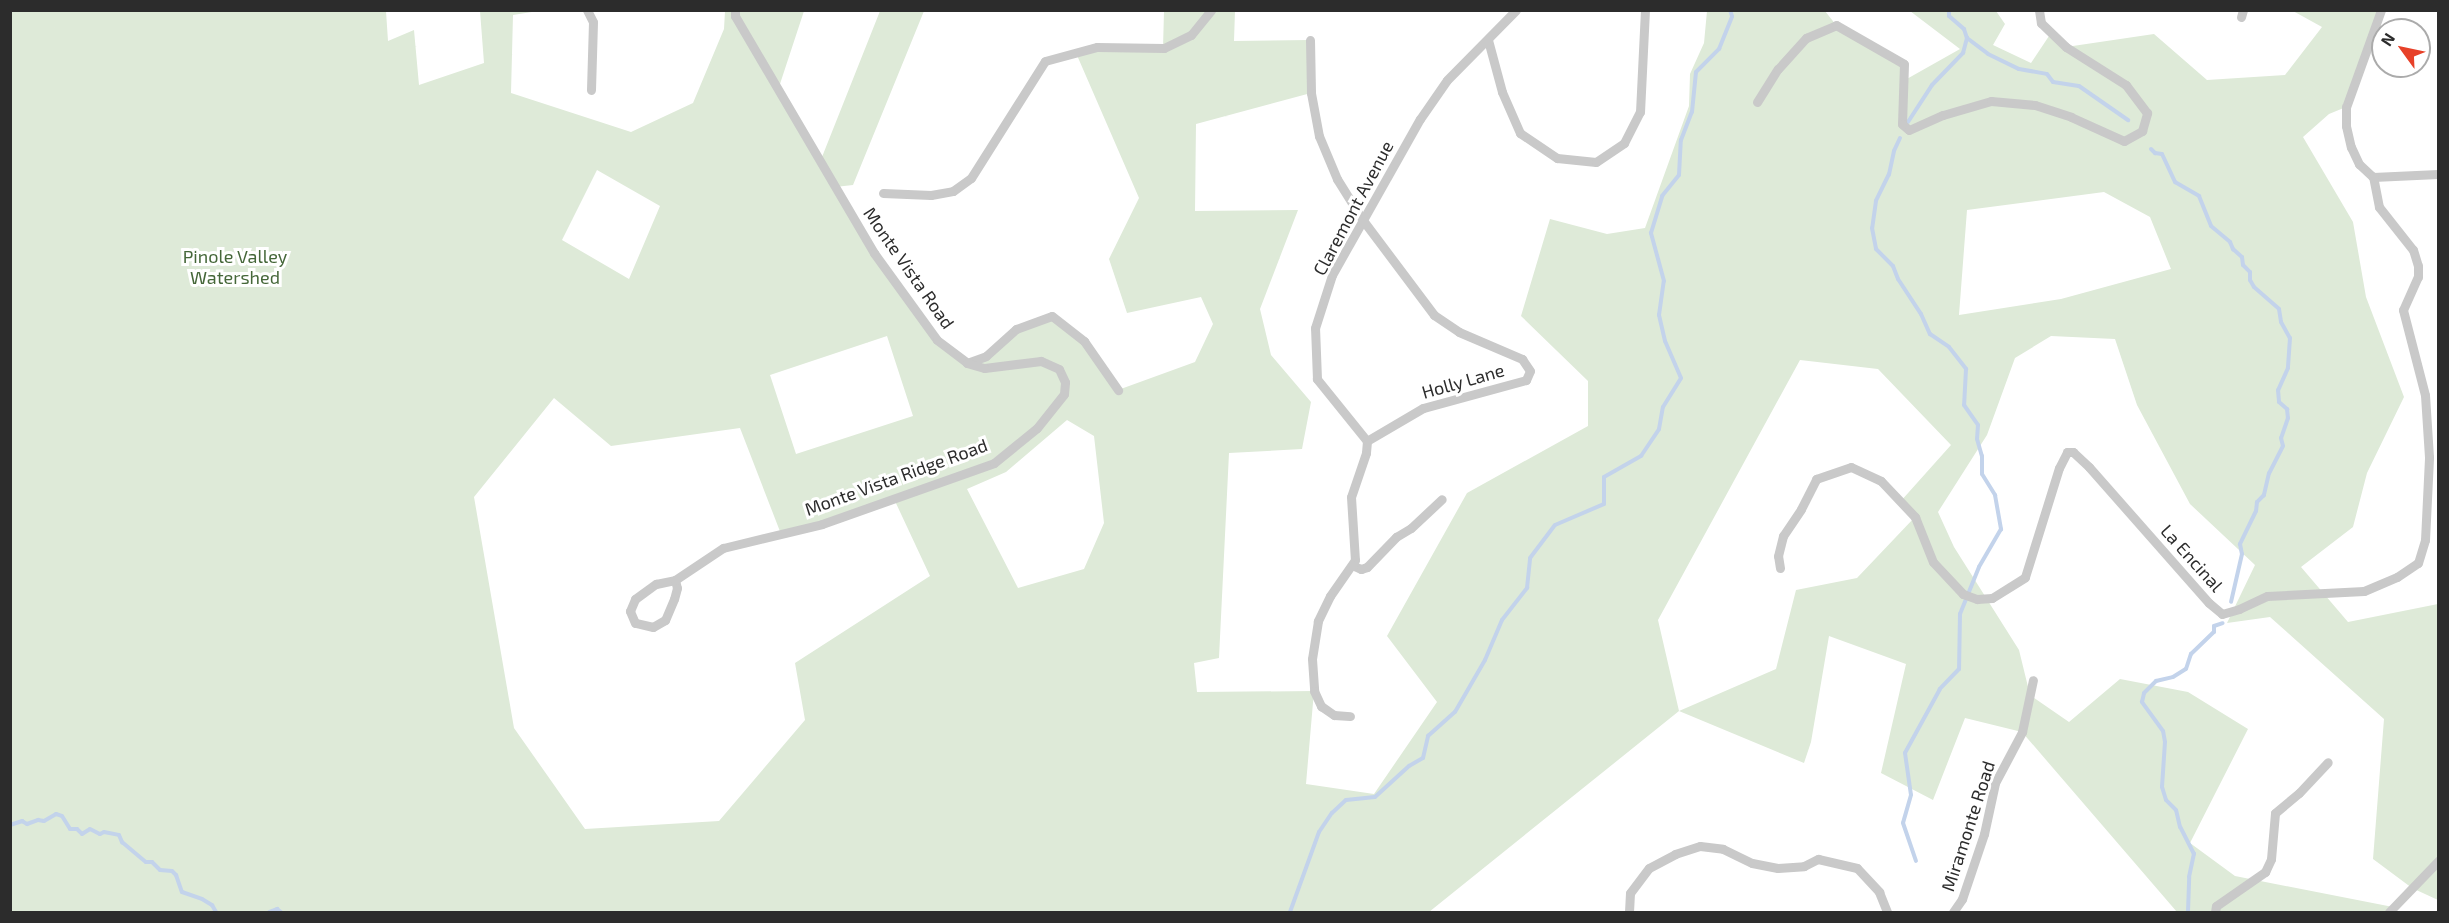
<!DOCTYPE html>
<style>
body{margin:0}
#map{position:relative;width:2449px;height:923px;overflow:hidden;background:#fff;font-family:"Exo 2",sans-serif}
div>[style]{position:absolute}
.green>*{inset:0;background:#deead8}
.stream>*{height:4px;margin:-2px;padding:0 2px;transform-origin:2px;border-radius:2px;background:#c3d3eb}
.minor>*{height:9px;margin:-4.5px;padding:0 4.5px;transform-origin:4.5px;border-radius:4.5px;background:#c9c9c9}
span{translate:-50% -50%;white-space:nowrap;text-align:center;line-height:1.15;-webkit-text-stroke:6px #fff;paint-order:stroke}
.street-label{font-size:18px;color:#2c2c2c}
.park-label{font-size:18px;color:#456739}
.frame{position:absolute;inset:0;border:12px solid #2c2c2c;pointer-events:none}
.north{position:absolute;left:2371px;top:18px;width:60px;height:60px;box-sizing:border-box;background:#fff;border:2px solid #ababab;border-radius:50%;rotate:303deg;font-size:16px;font-weight:700;line-height:24px;text-align:center;color:#2c2c2c}
.north::after{content:'';display:block;margin:auto;width:21px;height:27px;background:#e74129;clip-path:polygon(50% 0,100% 100%,50% 72%,0 100%)}
</style>
<div id="map">
<div class="green">
<i style="clip-path:polygon(evenodd,11px 11px,386px 11px,388px 41px,414px 30px,419px 85px,484px 63px,480px 11px,538px 11px,513px 15px,511px 93px,631px 132px,693px 103px,724px 29px,725px 11px,804px 11px,778px 90px,820px 162px,880px 11px,924px 11px,853px 185px,835px 187px,937px 340px,966px 363px,986px 356px,1016px 329px,1052px 316px,1084px 341px,1118px 390px,1195px 362px,1213px 324px,1201px 297px,1127px 313px,1109px 259px,1139px 198px,1076px 53px,1097px 47px,1163px 48px,1164px 11px,1235px 11px,1234px 41px,1310px 40px,1311px 93px,1196px 124px,1195px 211px,1298px 210px,1260px 309px,1271px 355px,1311px 402px,1302px 449px,1229px 453px,1219px 658px,1194px 663px,1197px 692px,1314px 691px,1306px 784px,1374px 794px,1437px 702px,1387px 636px,1467px 493px,1588px 426px,1588px 381px,1521px 316px,1550px 219px,1607px 234px,1645px 228px,1689px 106px,1690px 74px,1704px 43px,1707px 11px,1825px 11px,1836px 25px,1904px 64px,1905px 80px,1960px 49px,1910px 11px,1996px 11px,2005px 24px,1993px 45px,2031px 63px,2051px 33px,2066px 47px,2154px 34px,2207px 80px,2285px 75px,2322px 27px,2293px 11px,2381px 11px,2346px 107px,2329px 114px,2303px 137px,2353px 222px,2366px 297px,2404px 397px,2367px 473px,2353px 527px,2301px 567px,2348px 622px,2438px 604px,2438px 900px,2412px 888px,2373px 859px,2384px 719px,2270px 617px,2227px 623px,2255px 565px,2190px 504px,2137px 405px,2115px 339px,2051px 336px,2015px 358px,1987px 435px,1938px 512px,1954px 547px,2019px 650px,2030px 695px,2069px 722px,2120px 679px,2188px 692px,2248px 729px,2190px 843px,2235px 876px,2393px 907px,2389px 912px,2177px 912px,2022px 732px,1965px 718px,1933px 800px,1881px 773px,1906px 664px,1829px 636px,1811px 742px,1804px 763px,1679px 711px,1429px 912px,11px 912px,11px 11px,597px 170px,660px 206px,629px 279px,562px 240px,597px 170px,11px 11px,2104px 192px,2150px 217px,2171px 269px,2061px 299px,1959px 315px,1967px 210px,2104px 192px,11px 11px,887px 336px,913px 416px,796px 454px,770px 375px,887px 336px,11px 11px,1800px 360px,1878px 369px,1951px 445px,1900px 502px,1914px 518px,1857px 578px,1796px 590px,1776px 669px,1679px 711px,1658px 620px,1800px 360px,11px 11px,554px 398px,611px 446px,740px 428px,781px 534px,894px 499px,930px 576px,795px 663px,805px 720px,719px 821px,585px 829px,514px 728px,474px 497px,554px 398px,11px 11px,1067px 420px,1094px 436px,1104px 523px,1084px 569px,1018px 588px,967px 489px,1006px 472px,1067px 420px)"></i>
</div>
<div class="stream">
<i style="left:1949px;top:10px;width:6px;rotate:90deg"></i>
<i style="left:1949px;top:16px;width:20px;rotate:41deg"></i>
<i style="left:1964px;top:29px;width:9px;rotate:72deg"></i>
<i style="left:1967px;top:38px;width:26px;rotate:37deg"></i>
<i style="left:1988px;top:54px;width:34px;rotate:26deg"></i>
<i style="left:2019px;top:69px;width:28px;rotate:10deg"></i>
<i style="left:2047px;top:74px;width:10px;rotate:53deg"></i>
<i style="left:2053px;top:82px;width:26px;rotate:9deg"></i>
<i style="left:2079px;top:86px;width:60px;rotate:34.8deg"></i>
<i style="left:1908px;top:122px;width:44px;rotate:-57deg"></i>
<i style="left:1932px;top:85px;width:45px;rotate:-45.9deg"></i>
<i style="left:1963px;top:53px;width:16px;rotate:-75deg"></i>
<i style="left:1900px;top:138px;width:14px;rotate:115deg"></i>
<i style="left:1894px;top:151px;width:24px;rotate:102deg"></i>
<i style="left:1889px;top:174px;width:30px;rotate:116deg"></i>
<i style="left:1876px;top:201px;width:27px;rotate:98deg"></i>
<i style="left:1872px;top:228px;width:21px;rotate:79deg"></i>
<i style="left:1876px;top:249px;width:24px;rotate:45deg"></i>
<i style="left:1893px;top:266px;width:14px;rotate:69deg"></i>
<i style="left:1898px;top:279px;width:42px;rotate:56.7deg"></i>
<i style="left:1921px;top:314px;width:22px;rotate:66deg"></i>
<i style="left:1930px;top:334px;width:23px;rotate:34deg"></i>
<i style="left:1949px;top:347px;width:28px;rotate:52deg"></i>
<i style="left:1966px;top:369px;width:36px;rotate:93deg"></i>
<i style="left:1964px;top:405px;width:24px;rotate:55deg"></i>
<i style="left:1978px;top:425px;width:14px;rotate:94deg"></i>
<i style="left:1977px;top:439px;width:18px;rotate:74deg"></i>
<i style="left:1982px;top:456px;width:18px;rotate:90deg"></i>
<i style="left:1982px;top:474px;width:25px;rotate:58deg"></i>
<i style="left:1995px;top:495px;width:35px;rotate:80deg"></i>
<i style="left:2001px;top:529px;width:44px;rotate:120.1deg"></i>
<i style="left:1979px;top:567px;width:51px;rotate:112deg"></i>
<i style="left:1960px;top:614px;width:55px;rotate:91deg"></i>
<i style="left:1959px;top:669px;width:28px;rotate:134deg"></i>
<i style="left:1940px;top:689px;width:73px;rotate:118.7deg"></i>
<i style="left:1905px;top:753px;width:42px;rotate:81.9deg"></i>
<i style="left:1911px;top:795px;width:29px;rotate:106deg"></i>
<i style="left:1903px;top:823px;width:40px;rotate:71.1deg"></i>
<i style="left:2151px;top:149px;width:6px;rotate:45deg"></i>
<i style="left:2155px;top:153px;width:7px;rotate:8deg"></i>
<i style="left:2162px;top:154px;width:31px;rotate:65deg"></i>
<i style="left:2175px;top:182px;width:28px;rotate:30deg"></i>
<i style="left:2199px;top:196px;width:32px;rotate:68deg"></i>
<i style="left:2211px;top:226px;width:25px;rotate:40deg"></i>
<i style="left:2230px;top:242px;width:8px;rotate:67deg"></i>
<i style="left:2233px;top:249px;width:12px;rotate:42deg"></i>
<i style="left:2242px;top:257px;width:8px;rotate:83deg"></i>
<i style="left:2243px;top:265px;width:10px;rotate:45deg"></i>
<i style="left:2250px;top:272px;width:8px;rotate:90deg"></i>
<i style="left:2250px;top:280px;width:8px;rotate:60deg"></i>
<i style="left:2254px;top:287px;width:33px;rotate:41deg"></i>
<i style="left:2279px;top:309px;width:13px;rotate:81deg"></i>
<i style="left:2281px;top:322px;width:18px;rotate:61deg"></i>
<i style="left:2290px;top:338px;width:30px;rotate:94deg"></i>
<i style="left:2288px;top:368px;width:24px;rotate:114deg"></i>
<i style="left:2278px;top:390px;width:12px;rotate:85deg"></i>
<i style="left:2279px;top:402px;width:11px;rotate:41deg"></i>
<i style="left:2287px;top:409px;width:9px;rotate:84deg"></i>
<i style="left:2288px;top:418px;width:21px;rotate:109deg"></i>
<i style="left:2281px;top:438px;width:8px;rotate:76deg"></i>
<i style="left:2283px;top:446px;width:30px;rotate:117deg"></i>
<i style="left:2269px;top:473px;width:23px;rotate:103deg"></i>
<i style="left:2264px;top:495px;width:10px;rotate:135deg"></i>
<i style="left:2257px;top:502px;width:9px;rotate:96deg"></i>
<i style="left:2256px;top:511px;width:37px;rotate:116deg"></i>
<i style="left:2240px;top:544px;width:10px;rotate:79deg"></i>
<i style="left:2242px;top:554px;width:49px;rotate:102.9deg"></i>
<i style="left:10px;top:825px;width:13px;rotate:-18deg"></i>
<i style="left:22px;top:821px;width:6px;rotate:31deg"></i>
<i style="left:27px;top:824px;width:12px;rotate:-20deg"></i>
<i style="left:38px;top:820px;width:6px;rotate:9deg"></i>
<i style="left:44px;top:821px;width:14px;rotate:-30deg"></i>
<i style="left:56px;top:814px;width:6px;rotate:18deg"></i>
<i style="left:62px;top:816px;width:15px;rotate:58deg"></i>
<i style="left:70px;top:829px;width:7px"></i>
<i style="left:77px;top:829px;width:7px;rotate:45deg"></i>
<i style="left:82px;top:834px;width:9px;rotate:-32deg"></i>
<i style="left:90px;top:829px;width:11px;rotate:27deg"></i>
<i style="left:100px;top:834px;width:4px;rotate:-27deg"></i>
<i style="left:104px;top:832px;width:15px;rotate:11deg"></i>
<i style="left:119px;top:835px;width:8px;rotate:67deg"></i>
<i style="left:122px;top:842px;width:31px;rotate:40deg"></i>
<i style="left:146px;top:862px;width:6px"></i>
<i style="left:152px;top:862px;width:11px;rotate:45deg"></i>
<i style="left:160px;top:870px;width:12px;rotate:5deg"></i>
<i style="left:172px;top:871px;width:6px;rotate:45deg"></i>
<i style="left:176px;top:875px;width:18px;rotate:71deg"></i>
<i style="left:182px;top:892px;width:21px;rotate:19deg"></i>
<i style="left:202px;top:899px;width:12px;rotate:31deg"></i>
<i style="left:212px;top:905px;width:8px;rotate:60deg"></i>
<i style="left:269px;top:912px;width:9px;rotate:-21deg"></i>
<i style="left:277px;top:909px;width:5px;rotate:37deg"></i>
<i style="left:1290px;top:912px;width:85px;rotate:-70.1deg"></i>
<i style="left:1319px;top:832px;width:23px;rotate:-56deg"></i>
<i style="left:1332px;top:813px;width:19px;rotate:-43deg"></i>
<i style="left:1346px;top:800px;width:29px;rotate:-6deg"></i>
<i style="left:1375px;top:797px;width:46px;rotate:-42.4deg"></i>
<i style="left:1409px;top:766px;width:16px;rotate:-30deg"></i>
<i style="left:1423px;top:758px;width:23px;rotate:-77deg"></i>
<i style="left:1428px;top:736px;width:36px;rotate:-42deg"></i>
<i style="left:1455px;top:712px;width:60px;rotate:-60deg"></i>
<i style="left:1485px;top:660px;width:43px;rotate:-67deg"></i>
<i style="left:1502px;top:620px;width:41px;rotate:-52deg"></i>
<i style="left:1527px;top:588px;width:30px;rotate:-84deg"></i>
<i style="left:1530px;top:558px;width:41px;rotate:-52.9deg"></i>
<i style="left:1555px;top:525px;width:53px;rotate:-23.2deg"></i>
<i style="left:1604px;top:504px;width:27px;rotate:-90deg"></i>
<i style="left:1604px;top:477px;width:43px;rotate:-29.6deg"></i>
<i style="left:1641px;top:456px;width:32px;rotate:-56deg"></i>
<i style="left:1659px;top:429px;width:22px;rotate:-80deg"></i>
<i style="left:1663px;top:407px;width:34px;rotate:-58deg"></i>
<i style="left:1681px;top:378px;width:40px;rotate:-113.4deg"></i>
<i style="left:1665px;top:341px;width:27px;rotate:-103deg"></i>
<i style="left:1659px;top:315px;width:34px;rotate:-82deg"></i>
<i style="left:1664px;top:281px;width:50px;rotate:-105.2deg"></i>
<i style="left:1651px;top:233px;width:39px;rotate:-73deg"></i>
<i style="left:1662px;top:196px;width:27px;rotate:-51deg"></i>
<i style="left:1679px;top:175px;width:35px;rotate:-87deg"></i>
<i style="left:1681px;top:140px;width:30px;rotate:-69deg"></i>
<i style="left:1692px;top:112px;width:40px;rotate:-84.3deg"></i>
<i style="left:1696px;top:72px;width:33px;rotate:-45deg"></i>
<i style="left:1719px;top:49px;width:35px;rotate:-68deg"></i>
<i style="left:1732px;top:16px;width:6px;rotate:-108deg"></i>
<i style="left:2188px;top:912px;width:35px;rotate:-88deg"></i>
<i style="left:2189px;top:877px;width:24px;rotate:-78deg"></i>
<i style="left:2194px;top:854px;width:30px;rotate:-117deg"></i>
<i style="left:2180px;top:827px;width:17px;rotate:-103deg"></i>
<i style="left:2176px;top:810px;width:14px;rotate:-135deg"></i>
<i style="left:2166px;top:800px;width:14px;rotate:-107deg"></i>
<i style="left:2162px;top:787px;width:45px;rotate:-86.2deg"></i>
<i style="left:2165px;top:742px;width:11px;rotate:-100deg"></i>
<i style="left:2163px;top:731px;width:36px;rotate:-126deg"></i>
<i style="left:2142px;top:702px;width:9px;rotate:-77deg"></i>
<i style="left:2144px;top:693px;width:17px;rotate:-45deg"></i>
<i style="left:2156px;top:681px;width:17px;rotate:-13deg"></i>
<i style="left:2173px;top:677px;width:15px;rotate:-32deg"></i>
<i style="left:2186px;top:669px;width:16px;rotate:-72deg"></i>
<i style="left:2191px;top:654px;width:32px;rotate:-44deg"></i>
<i style="left:2214px;top:632px;width:6px;rotate:-90deg"></i>
<i style="left:2214px;top:626px;width:9px;rotate:-18deg"></i>
</div>
<div class="minor">
<i style="left:587px;top:10px;width:13px;rotate:63deg"></i>
<i style="left:593px;top:22px;width:68px;rotate:91.7deg"></i>
<i style="left:735px;top:10px;width:6px;rotate:90deg"></i>
<i style="left:735px;top:16px;width:275px;rotate:59.6deg"></i>
<i style="left:874px;top:253px;width:107px;rotate:54.1deg"></i>
<i style="left:937px;top:340px;width:38px;rotate:37deg"></i>
<i style="left:967px;top:363px;width:20px;rotate:-20deg"></i>
<i style="left:986px;top:356px;width:40px;rotate:-42deg"></i>
<i style="left:1016px;top:329px;width:38px;rotate:-20deg"></i>
<i style="left:1052px;top:316px;width:41px;rotate:38deg"></i>
<i style="left:1084px;top:341px;width:60px;rotate:55.2deg"></i>
<i style="left:2381px;top:10px;width:103px;rotate:109.8deg"></i>
<i style="left:2346px;top:107px;width:19px;rotate:90deg"></i>
<i style="left:2346px;top:126px;width:22px;rotate:77deg"></i>
<i style="left:2351px;top:147px;width:19px;rotate:65deg"></i>
<i style="left:2359px;top:164px;width:19px;rotate:43deg"></i>
<i style="left:2373px;top:177px;width:65px;rotate:-2.6deg"></i>
<i style="left:2241px;top:17px;width:7px;rotate:-74deg"></i>
<i style="left:1310px;top:40px;width:53px;rotate:88.9deg"></i>
<i style="left:1311px;top:93px;width:44px;rotate:79.5deg"></i>
<i style="left:1319px;top:136px;width:47px;rotate:67.3deg"></i>
<i style="left:1337px;top:179px;width:47px;rotate:58deg"></i>
<i style="left:1362px;top:219px;width:120px;rotate:53.1deg"></i>
<i style="left:1434px;top:315px;width:30px;rotate:34deg"></i>
<i style="left:1459px;top:332px;width:69px;rotate:23.2deg"></i>
<i style="left:1522px;top:359px;width:14px;rotate:56deg"></i>
<i style="left:1530px;top:371px;width:10px;rotate:114deg"></i>
<i style="left:1526px;top:380px;width:107px;rotate:164.8deg"></i>
<i style="left:1423px;top:408px;width:65px;rotate:149.5deg"></i>
<i style="left:1367px;top:441px;width:12px;rotate:95deg"></i>
<i style="left:1366px;top:453px;width:46px;rotate:108.8deg"></i>
<i style="left:1351px;top:497px;width:63px;rotate:86.4deg"></i>
<i style="left:1355px;top:560px;width:44px;rotate:124.8deg"></i>
<i style="left:1330px;top:596px;width:28px;rotate:116deg"></i>
<i style="left:1318px;top:621px;width:38px;rotate:99deg"></i>
<i style="left:1312px;top:659px;width:32px;rotate:86deg"></i>
<i style="left:1314px;top:691px;width:17px;rotate:65deg"></i>
<i style="left:1321px;top:706px;width:16px;rotate:35deg"></i>
<i style="left:1334px;top:715px;width:16px;rotate:4deg"></i>
<i style="left:1488px;top:40px;width:54px;rotate:74.9deg"></i>
<i style="left:1502px;top:92px;width:45px;rotate:66.3deg"></i>
<i style="left:1520px;top:133px;width:45px;rotate:34deg"></i>
<i style="left:1557px;top:158px;width:39px;rotate:6deg"></i>
<i style="left:1596px;top:162px;width:34px;rotate:-34deg"></i>
<i style="left:1624px;top:143px;width:35px;rotate:-63deg"></i>
<i style="left:1640px;top:112px;width:102px;rotate:-87.2deg"></i>
<i style="left:1757px;top:102px;width:39px;rotate:-58deg"></i>
<i style="left:1778px;top:69px;width:42px;rotate:-47.9deg"></i>
<i style="left:1806px;top:38px;width:33px;rotate:-23deg"></i>
<i style="left:1836px;top:25px;width:78px;rotate:29.8deg"></i>
<i style="left:1904px;top:64px;width:60px;rotate:91.9deg"></i>
<i style="left:1902px;top:124px;width:9px;rotate:41deg"></i>
<i style="left:1909px;top:130px;width:37px;rotate:-24deg"></i>
<i style="left:1943px;top:115px;width:50px;rotate:-16.3deg"></i>
<i style="left:1991px;top:101px;width:44px;rotate:5.2deg"></i>
<i style="left:2035px;top:105px;width:38px;rotate:18deg"></i>
<i style="left:2071px;top:117px;width:58px;rotate:24.4deg"></i>
<i style="left:2124px;top:141px;width:21px;rotate:-29deg"></i>
<i style="left:2142px;top:131px;width:19px;rotate:-74deg"></i>
<i style="left:2147px;top:113px;width:35px;rotate:-127deg"></i>
<i style="left:2126px;top:85px;width:71px;rotate:-147.7deg"></i>
<i style="left:2066px;top:47px;width:35px;rotate:-136deg"></i>
<i style="left:2041px;top:23px;width:13px;rotate:-99deg"></i>
<i style="left:883px;top:193px;width:48px;rotate:2.4deg"></i>
<i style="left:931px;top:195px;width:22px;rotate:-10deg"></i>
<i style="left:953px;top:191px;width:22px;rotate:-36deg"></i>
<i style="left:971px;top:178px;width:138px;rotate:-57.7deg"></i>
<i style="left:1045px;top:61px;width:54px;rotate:-15.1deg"></i>
<i style="left:1097px;top:47px;width:67px;rotate:0.9deg"></i>
<i style="left:1164px;top:48px;width:30px;rotate:-26deg"></i>
<i style="left:1191px;top:35px;width:32px;rotate:-51deg"></i>
<i style="left:1367px;top:441px;width:80px;rotate:-128.9deg"></i>
<i style="left:1317px;top:379px;width:51px;rotate:-92.2deg"></i>
<i style="left:1315px;top:328px;width:56px;rotate:-72.2deg"></i>
<i style="left:1332px;top:275px;width:179px;rotate:-60.6deg"></i>
<i style="left:1420px;top:119px;width:47px;rotate:-55.3deg"></i>
<i style="left:1447px;top:80px;width:98px;rotate:-45.4deg"></i>
<i style="left:1352px;top:565px;width:10px;rotate:24deg"></i>
<i style="left:1361px;top:569px;width:6px;rotate:-18deg"></i>
<i style="left:1367px;top:567px;width:42px;rotate:-46deg"></i>
<i style="left:1396px;top:537px;width:17px;rotate:-31deg"></i>
<i style="left:1411px;top:528px;width:42px;rotate:-43.1deg"></i>
<i style="left:1780px;top:568px;width:12px;rotate:-99deg"></i>
<i style="left:1778px;top:556px;width:21px;rotate:-76deg"></i>
<i style="left:1783px;top:536px;width:32px;rotate:-56deg"></i>
<i style="left:1801px;top:509px;width:34px;rotate:-63deg"></i>
<i style="left:1816px;top:479px;width:37px;rotate:-19deg"></i>
<i style="left:1851px;top:467px;width:33px;rotate:25deg"></i>
<i style="left:1881px;top:481px;width:50px;rotate:46.6deg"></i>
<i style="left:1915px;top:517px;width:48px;rotate:68.2deg"></i>
<i style="left:1933px;top:562px;width:44px;rotate:46.8deg"></i>
<i style="left:1963px;top:594px;width:15px;rotate:20deg"></i>
<i style="left:1977px;top:599px;width:15px;rotate:-4deg"></i>
<i style="left:1992px;top:598px;width:39px;rotate:-32deg"></i>
<i style="left:2025px;top:577px;width:114px;rotate:-72.7deg"></i>
<i style="left:2059px;top:468px;width:18px;rotate:-63deg"></i>
<i style="left:2067px;top:452px;width:6px"></i>
<i style="left:2073px;top:452px;width:22px;rotate:43deg"></i>
<i style="left:2089px;top:467px;width:181px;rotate:48.6deg"></i>
<i style="left:2209px;top:603px;width:17px;rotate:40deg"></i>
<i style="left:2222px;top:614px;width:18px;rotate:-16deg"></i>
<i style="left:2239px;top:609px;width:31px;rotate:-25deg"></i>
<i style="left:2267px;top:596px;width:97px;rotate:-3deg"></i>
<i style="left:2364px;top:591px;width:36px;rotate:-23deg"></i>
<i style="left:2397px;top:577px;width:25px;rotate:-34deg"></i>
<i style="left:2418px;top:563px;width:24px;rotate:-73deg"></i>
<i style="left:2425px;top:540px;width:83px;rotate:-87.2deg"></i>
<i style="left:2429px;top:457px;width:62px;rotate:-93.7deg"></i>
<i style="left:2425px;top:395px;width:88px;rotate:-104.5deg"></i>
<i style="left:2403px;top:310px;width:36px;rotate:-66deg"></i>
<i style="left:2418px;top:277px;width:11px;rotate:-90deg"></i>
<i style="left:2418px;top:266px;width:17px;rotate:-107deg"></i>
<i style="left:2413px;top:250px;width:55px;rotate:-128.3deg"></i>
<i style="left:2379px;top:207px;width:31px;rotate:-101deg"></i>
<i style="left:675px;top:580px;width:8px;rotate:76deg"></i>
<i style="left:677px;top:588px;width:11px;rotate:105deg"></i>
<i style="left:674px;top:599px;width:23px;rotate:113deg"></i>
<i style="left:665px;top:620px;width:14px;rotate:150deg"></i>
<i style="left:653px;top:627px;width:18px;rotate:-167deg"></i>
<i style="left:635px;top:623px;width:13px;rotate:-113deg"></i>
<i style="left:630px;top:611px;width:13px;rotate:-67deg"></i>
<i style="left:635px;top:599px;width:26px;rotate:-36deg"></i>
<i style="left:656px;top:584px;width:19px;rotate:-12deg"></i>
<i style="left:675px;top:580px;width:58px;rotate:-33.7deg"></i>
<i style="left:723px;top:548px;width:102px;rotate:-13.6deg"></i>
<i style="left:822px;top:524px;width:182px;rotate:-19.5deg"></i>
<i style="left:994px;top:463px;width:55px;rotate:-39.1deg"></i>
<i style="left:1037px;top:428px;width:43px;rotate:-51.5deg"></i>
<i style="left:1064px;top:394px;width:12px;rotate:-85deg"></i>
<i style="left:1065px;top:382px;width:14px;rotate:-115deg"></i>
<i style="left:1059px;top:369px;width:20px;rotate:-156deg"></i>
<i style="left:1041px;top:361px;width:57px;rotate:173deg"></i>
<i style="left:984px;top:368px;width:18px;rotate:-164deg"></i>
<i style="left:1629px;top:912px;width:19px;rotate:-87deg"></i>
<i style="left:1630px;top:893px;width:31px;rotate:-53deg"></i>
<i style="left:1649px;top:868px;width:30px;rotate:-28deg"></i>
<i style="left:1675px;top:854px;width:26px;rotate:-18deg"></i>
<i style="left:1700px;top:846px;width:23px;rotate:7deg"></i>
<i style="left:1723px;top:849px;width:32px;rotate:26deg"></i>
<i style="left:1752px;top:863px;width:26px;rotate:11deg"></i>
<i style="left:1778px;top:868px;width:26px;rotate:-4deg"></i>
<i style="left:1804px;top:866px;width:16px;rotate:-27deg"></i>
<i style="left:1818px;top:859px;width:40px;rotate:13deg"></i>
<i style="left:1857px;top:868px;width:33px;rotate:47deg"></i>
<i style="left:1879px;top:892px;width:22px;rotate:68deg"></i>
<i style="left:1953px;top:912px;width:16px;rotate:-55deg"></i>
<i style="left:1962px;top:899px;width:69px;rotate:-71.3deg"></i>
<i style="left:1984px;top:834px;width:52px;rotate:-77.8deg"></i>
<i style="left:1995px;top:783px;width:58px;rotate:-62.1deg"></i>
<i style="left:2022px;top:732px;width:53px;rotate:-78.1deg"></i>
<i style="left:2215px;top:912px;width:6px;rotate:-81deg"></i>
<i style="left:2216px;top:906px;width:60px;rotate:-34.8deg"></i>
<i style="left:2265px;top:872px;width:14px;rotate:-65deg"></i>
<i style="left:2271px;top:859px;width:46px;rotate:-85deg"></i>
<i style="left:2275px;top:813px;width:31px;rotate:-40deg"></i>
<i style="left:2299px;top:793px;width:42px;rotate:-46.9deg"></i>
<i style="left:2389px;top:912px;width:71px;rotate:-46.1deg"></i>
</div>
<div class="street-label">
<span style="left:1353px;top:208px;rotate:-62deg">Claremont Avenue</span>
<span style="left:909px;top:268px;rotate:55deg">Monte Vista Road</span>
<span style="left:1463px;top:381px;rotate:-16deg">Holly Lane</span>
<span style="left:896px;top:477px;rotate:-20deg">Monte Vista Ridge Road</span>
<span style="left:2192px;top:558px;rotate:48deg">La Encinal</span>
<span style="left:1968px;top:826px;rotate:-72deg">Miramonte Road</span>
</div>
<div class="park-label">
<span style="left:235px;top:267px">Pinole Valley<br>Watershed</span>
</div>
<div class="frame"></div>
<div class="north">N</div>
</div>
